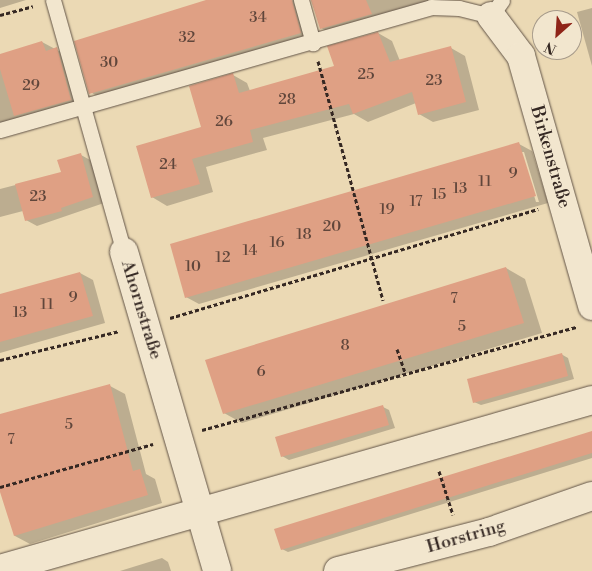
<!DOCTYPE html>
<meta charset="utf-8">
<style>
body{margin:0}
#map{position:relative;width:592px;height:571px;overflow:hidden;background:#ebd9b4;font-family:"Libre Bodoni",serif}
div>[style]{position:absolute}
.shadow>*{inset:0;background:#0003}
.building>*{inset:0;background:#dfa084}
.path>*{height:3px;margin-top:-1.5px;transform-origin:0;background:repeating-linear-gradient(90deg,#352823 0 4px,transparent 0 6.5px)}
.roads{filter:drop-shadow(0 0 1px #625447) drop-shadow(0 0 1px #625447)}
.lane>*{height:15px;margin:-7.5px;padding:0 7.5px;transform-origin:7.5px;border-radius:7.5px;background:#f2e6ce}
.street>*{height:28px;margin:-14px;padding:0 14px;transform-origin:14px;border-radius:14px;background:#f2e6ce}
.secondary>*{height:28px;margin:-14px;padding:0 14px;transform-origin:14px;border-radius:14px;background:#f2e6ce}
span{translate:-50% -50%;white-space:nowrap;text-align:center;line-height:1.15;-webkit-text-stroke:4px #f2e6ce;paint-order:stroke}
.number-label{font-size:15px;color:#60463b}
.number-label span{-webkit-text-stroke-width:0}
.street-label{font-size:18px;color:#352823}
.north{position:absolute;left:532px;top:10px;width:50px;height:50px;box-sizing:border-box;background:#f2e6ce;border:1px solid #a69a8a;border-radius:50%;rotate:206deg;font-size:14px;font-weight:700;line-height:20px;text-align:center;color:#352823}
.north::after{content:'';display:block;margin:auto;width:18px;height:22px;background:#8f2418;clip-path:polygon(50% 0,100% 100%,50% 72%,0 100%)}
</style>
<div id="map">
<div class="shadow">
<i style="clip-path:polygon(0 0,26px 0,0 8px)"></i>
<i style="clip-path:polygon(229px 0,309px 0,304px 10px,312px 40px,104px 100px,92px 93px,76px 42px)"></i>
<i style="clip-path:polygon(311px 0,445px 0,334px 35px,321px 28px)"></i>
<i style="clip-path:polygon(592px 8px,592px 66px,577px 12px)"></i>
<i style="clip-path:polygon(378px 33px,392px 41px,400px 61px,451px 48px,465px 56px,479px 110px,433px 122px,419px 114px,416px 103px,368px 122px,354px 114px,263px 138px,267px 150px,206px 167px,213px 192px,167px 206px,152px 197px,203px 128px,233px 75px,247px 83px,250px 91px,336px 67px)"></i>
<i style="clip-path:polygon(42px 42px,72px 58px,86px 109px,0 130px,0 55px)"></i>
<i style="clip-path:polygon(evenodd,519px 144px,532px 151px,548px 203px,199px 304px,186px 297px,519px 144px,521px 152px,524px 152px,539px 202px,536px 202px,521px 152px)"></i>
<i style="clip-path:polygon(81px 155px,92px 161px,104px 203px,37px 226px,26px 220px,23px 211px,0 217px,0 189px,62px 173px)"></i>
<i style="clip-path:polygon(506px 268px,525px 279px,542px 333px,242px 423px,224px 413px)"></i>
<i style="clip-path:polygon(80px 273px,93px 280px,105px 323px,0 353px,0 296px)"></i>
<i style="clip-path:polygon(561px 354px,568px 358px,574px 379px,481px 405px,474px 402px)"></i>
<i style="clip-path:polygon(110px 386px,125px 394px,146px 474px,155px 479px,162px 503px,30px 544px,15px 536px,0 488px,0 415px)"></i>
<i style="clip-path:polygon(383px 407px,389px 410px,395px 428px,289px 460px,282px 456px)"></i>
<i style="clip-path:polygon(592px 435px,592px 458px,288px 552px,282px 549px)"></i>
<i style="clip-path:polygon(162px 558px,168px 562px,171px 571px,120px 571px)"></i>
</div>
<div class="building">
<i style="clip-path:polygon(206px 0,292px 0,301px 33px,89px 94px,74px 41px)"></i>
<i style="clip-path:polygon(311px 0,366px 0,372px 14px,320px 29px)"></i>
<i style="clip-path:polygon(378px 32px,390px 62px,451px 46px,466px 102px,418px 115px,412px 92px,353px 114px,349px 104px,250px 130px,253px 142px,192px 159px,200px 184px,151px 198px,136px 146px,201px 127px,189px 86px,233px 73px,239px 93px,334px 66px,327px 46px)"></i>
<i style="clip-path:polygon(42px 41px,46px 51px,57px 47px,71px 100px,14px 116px,0 69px,0 54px)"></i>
<i style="clip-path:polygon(519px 142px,536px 196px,185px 298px,170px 244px)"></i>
<i style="clip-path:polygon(81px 153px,93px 197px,61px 208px,62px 211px,25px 221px,15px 184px,61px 172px,57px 160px)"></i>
<i style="clip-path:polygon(506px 267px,524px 323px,223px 414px,205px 360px)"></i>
<i style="clip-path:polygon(80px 272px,93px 316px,0 342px,0 294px)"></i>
<i style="clip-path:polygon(562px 353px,568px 376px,473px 403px,467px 379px)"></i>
<i style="clip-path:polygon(110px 384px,133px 471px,140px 469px,148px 495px,14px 536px,0 492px,0 414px)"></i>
<i style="clip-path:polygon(383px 405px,389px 425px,281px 457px,275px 437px)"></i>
<i style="clip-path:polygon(592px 431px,592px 453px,281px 550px,274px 529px)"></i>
</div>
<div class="path">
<i style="left:0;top:15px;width:34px;rotate:-15deg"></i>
<i style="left:318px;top:61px;width:248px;rotate:74.8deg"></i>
<i style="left:170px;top:318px;width:384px;rotate:-16.5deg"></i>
<i style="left:397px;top:349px;width:24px;rotate:71deg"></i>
<i style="left:0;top:360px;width:123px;rotate:-13.6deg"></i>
<i style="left:202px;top:430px;width:389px;rotate:-15.4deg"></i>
<i style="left:439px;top:471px;width:46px;rotate:72.3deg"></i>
<i style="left:0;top:487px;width:159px;rotate:-15.7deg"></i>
</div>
<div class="roads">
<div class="lane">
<i style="left:53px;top:0;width:262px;rotate:74.3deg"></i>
<i style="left:301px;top:0;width:45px;rotate:74.4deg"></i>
<i style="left:491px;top:16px;width:19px;rotate:-55deg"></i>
<i style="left:0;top:130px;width:448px;rotate:-15.9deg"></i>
<i style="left:431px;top:7px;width:28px;rotate:2deg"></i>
<i style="left:459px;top:8px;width:33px;rotate:14deg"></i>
</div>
<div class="street">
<i style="left:491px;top:16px;width:50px;rotate:53.1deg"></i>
<i style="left:521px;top:56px;width:260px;rotate:74.1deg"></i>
<i style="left:124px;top:252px;width:332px;rotate:73.7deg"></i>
<i style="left:0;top:569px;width:616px;rotate:-15.93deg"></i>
</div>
<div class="secondary">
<i style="left:338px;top:571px;width:156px;rotate:-14.5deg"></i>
<i style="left:489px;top:532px;width:109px;rotate:-19.3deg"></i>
</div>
</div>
<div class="number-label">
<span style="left:258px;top:18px">34</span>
<span style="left:187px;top:38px">32</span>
<span style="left:109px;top:63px">30</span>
<span style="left:366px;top:75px">25</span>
<span style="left:434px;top:81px">23</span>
<span style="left:31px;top:86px">29</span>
<span style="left:287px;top:100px">28</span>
<span style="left:224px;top:122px">26</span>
<span style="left:168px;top:165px">24</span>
<span style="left:513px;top:174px">9</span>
<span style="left:485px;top:182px">11</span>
<span style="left:460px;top:189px">13</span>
<span style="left:439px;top:195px">15</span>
<span style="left:38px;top:197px">23</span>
<span style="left:416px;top:202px">17</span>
<span style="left:387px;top:210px">19</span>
<span style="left:332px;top:227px">20</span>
<span style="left:304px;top:235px">18</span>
<span style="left:277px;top:243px">16</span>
<span style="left:250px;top:251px">14</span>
<span style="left:223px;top:258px">12</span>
<span style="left:193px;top:267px">10</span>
<span style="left:73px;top:298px">9</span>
<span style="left:454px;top:299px">7</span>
<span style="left:47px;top:305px">11</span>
<span style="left:20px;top:313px">13</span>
<span style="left:462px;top:327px">5</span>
<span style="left:345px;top:346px">8</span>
<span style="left:261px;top:372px">6</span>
<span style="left:69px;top:425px">5</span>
<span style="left:11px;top:440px">7</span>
</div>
<div class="street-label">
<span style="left:550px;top:157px;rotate:74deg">Birkenstraße</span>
<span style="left:141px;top:310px;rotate:73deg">Ahornstraße</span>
<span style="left:466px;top:537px;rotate:-16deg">Horstring</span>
</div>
<div class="north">N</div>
</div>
